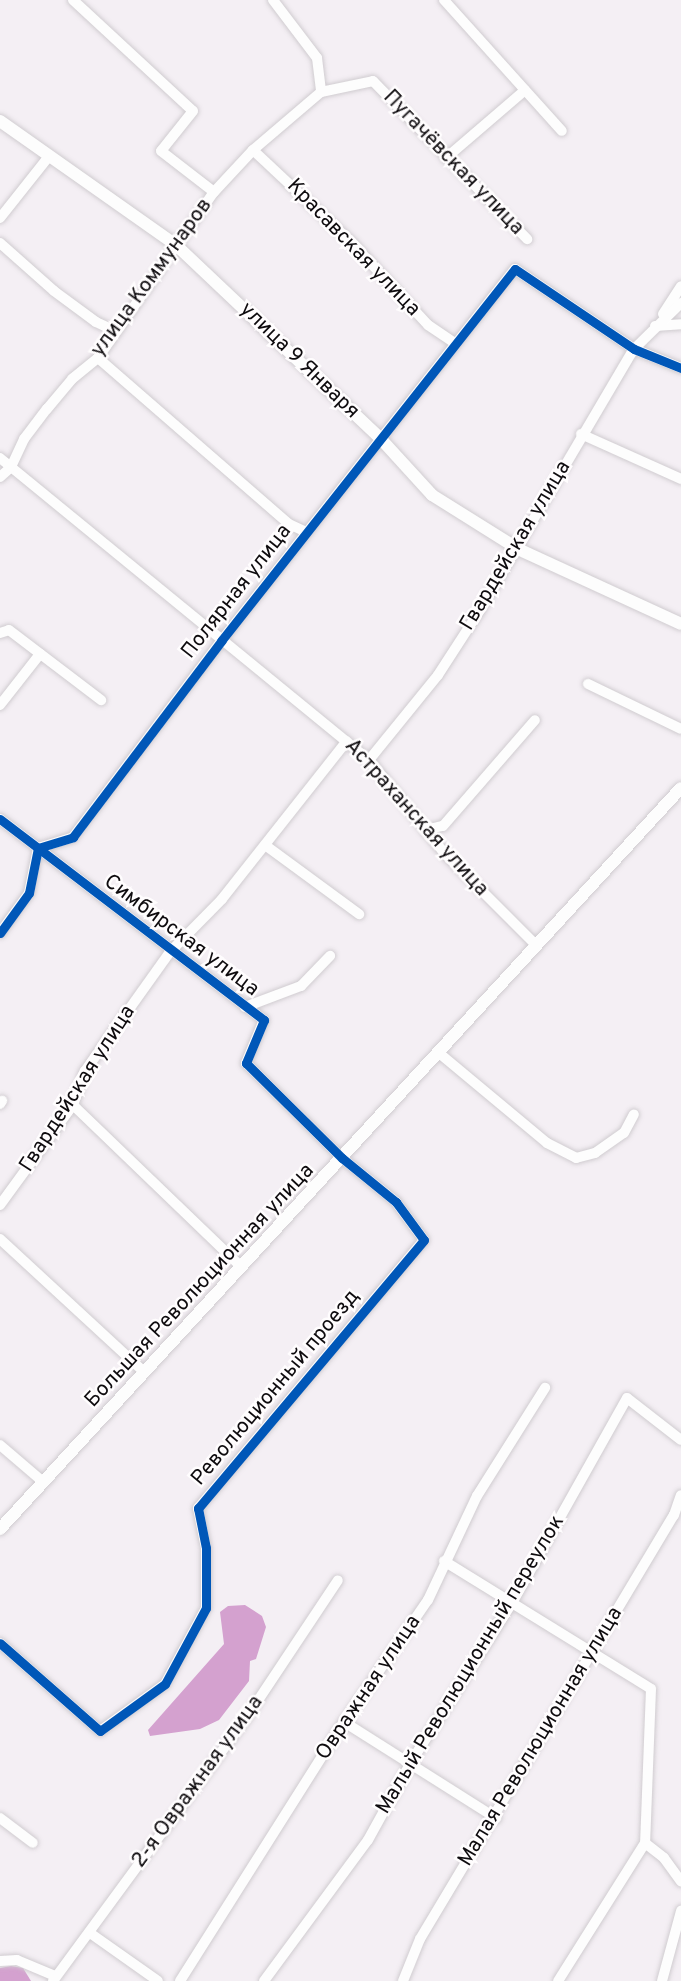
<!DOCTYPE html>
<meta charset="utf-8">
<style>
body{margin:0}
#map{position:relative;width:681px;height:1981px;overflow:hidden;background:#f4eff4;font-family:Overpass,sans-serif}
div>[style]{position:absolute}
.water>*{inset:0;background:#d4a1cf}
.roads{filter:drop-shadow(0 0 2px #d0ccd0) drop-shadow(0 0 2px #d0ccd0)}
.minor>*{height:10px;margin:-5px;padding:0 5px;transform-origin:5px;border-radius:5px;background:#fdfdfd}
.tertiary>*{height:12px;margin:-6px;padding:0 6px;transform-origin:6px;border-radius:6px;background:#fdfdfd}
.cycleway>*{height:9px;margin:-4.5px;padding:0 4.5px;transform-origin:4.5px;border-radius:4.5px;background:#0057b8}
span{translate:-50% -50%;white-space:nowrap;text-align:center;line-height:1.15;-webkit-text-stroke:5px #fffdfe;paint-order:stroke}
.street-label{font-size:21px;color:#0e0b0e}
</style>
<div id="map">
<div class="water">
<i style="clip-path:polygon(245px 1605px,262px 1616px,266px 1627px,256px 1659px,250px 1661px,249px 1681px,219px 1720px,200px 1729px,150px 1736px,148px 1730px,224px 1644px,220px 1612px,228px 1606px)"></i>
<i style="clip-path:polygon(11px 1966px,23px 1968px,31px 1981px,0 1981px,0 1968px)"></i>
</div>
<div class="roads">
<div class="minor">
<i style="left:73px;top:0;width:163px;rotate:42.8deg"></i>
<i style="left:193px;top:111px;width:51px;rotate:128.7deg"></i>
<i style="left:161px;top:151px;width:67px;rotate:37.7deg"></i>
<i style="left:273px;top:0;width:73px;rotate:52.8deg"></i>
<i style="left:317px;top:58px;width:34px;rotate:83deg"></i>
<i style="left:444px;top:0;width:176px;rotate:48deg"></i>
<i style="left:253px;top:150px;width:137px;rotate:43.2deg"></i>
<i style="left:353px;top:244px;width:110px;rotate:47.2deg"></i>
<i style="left:428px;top:325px;width:32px;rotate:34deg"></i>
<i style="left:446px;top:158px;width:104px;rotate:-40.7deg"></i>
<i style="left:0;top:218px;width:80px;rotate:-51.6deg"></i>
<i style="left:0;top:243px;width:72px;rotate:41.6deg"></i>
<i style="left:54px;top:291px;width:52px;rotate:36.4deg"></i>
<i style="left:96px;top:322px;width:21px;rotate:25deg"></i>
<i style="left:663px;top:314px;width:33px;rotate:-57deg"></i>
<i style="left:655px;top:326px;width:26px;rotate:-4deg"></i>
<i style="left:98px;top:358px;width:253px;rotate:41deg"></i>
<i style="left:289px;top:524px;width:19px;rotate:25deg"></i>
<i style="left:581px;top:434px;width:110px;rotate:24.2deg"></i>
<i style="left:0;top:458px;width:477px;rotate:39.3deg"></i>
<i style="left:369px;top:760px;width:121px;rotate:51deg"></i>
<i style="left:445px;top:854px;width:129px;rotate:45deg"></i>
<i style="left:0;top:477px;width:15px;rotate:-42deg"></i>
<i style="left:11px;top:467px;width:31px;rotate:-65deg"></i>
<i style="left:24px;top:439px;width:38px;rotate:-53deg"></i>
<i style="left:47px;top:409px;width:39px;rotate:-50deg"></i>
<i style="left:72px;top:379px;width:33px;rotate:-39deg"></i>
<i style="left:98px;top:358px;width:203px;rotate:-55.1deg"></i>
<i style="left:214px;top:192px;width:57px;rotate:-47.1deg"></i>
<i style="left:253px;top:150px;width:89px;rotate:-40.5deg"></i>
<i style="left:321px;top:92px;width:53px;rotate:-11.9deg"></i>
<i style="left:373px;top:81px;width:221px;rotate:45.7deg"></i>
<i style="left:0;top:633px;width:9px;rotate:-18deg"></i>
<i style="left:9px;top:630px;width:116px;rotate:37.3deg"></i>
<i style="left:588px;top:684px;width:103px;rotate:25.8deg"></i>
<i style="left:0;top:705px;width:65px;rotate:-51.9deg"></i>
<i style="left:369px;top:760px;width:109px;rotate:-50.9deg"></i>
<i style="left:438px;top:675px;width:77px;rotate:-57.1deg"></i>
<i style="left:480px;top:610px;width:303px;rotate:-59.5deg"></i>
<i style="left:634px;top:349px;width:66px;rotate:-44.4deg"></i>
<i style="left:0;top:819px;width:332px;rotate:37.3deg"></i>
<i style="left:264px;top:1020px;width:47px;rotate:112.7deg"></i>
<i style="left:246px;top:1063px;width:135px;rotate:44.7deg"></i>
<i style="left:342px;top:1158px;width:70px;rotate:39.2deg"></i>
<i style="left:396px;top:1202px;width:47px;rotate:53.6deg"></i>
<i style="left:424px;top:1240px;width:351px;rotate:130.1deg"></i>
<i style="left:198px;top:1508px;width:41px;rotate:78.7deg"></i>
<i style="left:206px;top:1548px;width:60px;rotate:90deg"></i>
<i style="left:206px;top:1608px;width:86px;rotate:118.3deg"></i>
<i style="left:165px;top:1684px;width:80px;rotate:144.1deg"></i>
<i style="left:100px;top:1731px;width:133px;rotate:-138.7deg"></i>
<i style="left:425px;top:830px;width:18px;rotate:-13deg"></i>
<i style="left:443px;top:826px;width:140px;rotate:-49deg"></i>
<i style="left:265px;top:845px;width:117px;rotate:36.3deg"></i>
<i style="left:0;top:933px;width:49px;rotate:-54.1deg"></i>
<i style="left:29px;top:893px;width:46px;rotate:-78.7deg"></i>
<i style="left:38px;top:848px;width:37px;rotate:-17deg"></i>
<i style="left:73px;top:837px;width:246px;rotate:-52.9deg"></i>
<i style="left:221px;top:641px;width:474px;rotate:-51.7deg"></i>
<i style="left:515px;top:269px;width:143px;rotate:33.9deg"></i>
<i style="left:634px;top:349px;width:51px;rotate:22deg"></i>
<i style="left:245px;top:1007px;width:60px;rotate:-20.6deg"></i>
<i style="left:301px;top:986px;width:42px;rotate:-46deg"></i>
<i style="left:439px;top:1053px;width:141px;rotate:39.8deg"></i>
<i style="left:547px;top:1143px;width:33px;rotate:27deg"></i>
<i style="left:576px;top:1158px;width:20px;rotate:-15deg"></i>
<i style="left:595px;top:1153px;width:35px;rotate:-35deg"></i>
<i style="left:624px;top:1133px;width:21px;rotate:-62deg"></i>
<i style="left:0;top:1104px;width:4px;rotate:-56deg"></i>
<i style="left:73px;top:1105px;width:231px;rotate:43.9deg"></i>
<i style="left:0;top:1205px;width:124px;rotate:-53.9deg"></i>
<i style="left:73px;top:1105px;width:36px;rotate:-71deg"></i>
<i style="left:85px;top:1071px;width:146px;rotate:-54.5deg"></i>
<i style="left:170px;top:952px;width:74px;rotate:-45.5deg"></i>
<i style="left:222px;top:899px;width:201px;rotate:-51.7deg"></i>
<i style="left:0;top:1239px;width:197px;rotate:42.7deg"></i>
<i style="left:0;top:1445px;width:55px;rotate:40.6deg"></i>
<i style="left:444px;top:1561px;width:243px;rotate:31.7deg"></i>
<i style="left:651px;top:1689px;width:154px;rotate:92.2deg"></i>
<i style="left:645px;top:1843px;width:163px;rotate:122.2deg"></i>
<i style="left:344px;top:1722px;width:180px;rotate:32.3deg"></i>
<i style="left:0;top:1818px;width:41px;rotate:37.1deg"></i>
<i style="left:645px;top:1843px;width:24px;rotate:38deg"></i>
<i style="left:664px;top:1858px;width:29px;rotate:54deg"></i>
<i style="left:90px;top:1933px;width:83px;rotate:35.2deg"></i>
<i style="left:0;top:1961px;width:17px;rotate:-3deg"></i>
<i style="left:17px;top:1960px;width:41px;rotate:22.8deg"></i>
<i style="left:53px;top:1981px;width:328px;rotate:-53.7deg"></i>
<i style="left:247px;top:1717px;width:164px;rotate:-56.4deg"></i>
<i style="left:180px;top:1981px;width:307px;rotate:-57.7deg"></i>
<i style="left:344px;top:1722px;width:148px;rotate:-55.5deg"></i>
<i style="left:428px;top:1600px;width:115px;rotate:-64.8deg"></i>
<i style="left:477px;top:1496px;width:128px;rotate:-57.8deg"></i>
<i style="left:264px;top:1981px;width:175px;rotate:-53.6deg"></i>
<i style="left:368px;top:1840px;width:89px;rotate:-61.1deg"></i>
<i style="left:411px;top:1762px;width:188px;rotate:-57.6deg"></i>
<i style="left:512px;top:1603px;width:235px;rotate:-60.7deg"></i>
<i style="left:627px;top:1398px;width:68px;rotate:37.9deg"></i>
<i style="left:403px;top:1981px;width:45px;rotate:-68deg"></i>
<i style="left:420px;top:1939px;width:494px;rotate:-59.1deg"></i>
<i style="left:674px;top:1515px;width:21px;rotate:-71deg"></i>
<i style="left:662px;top:1981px;width:73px;rotate:-74.8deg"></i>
</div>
<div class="tertiary">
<i style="left:0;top:121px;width:215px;rotate:35.2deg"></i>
<i style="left:176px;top:245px;width:281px;rotate:43.4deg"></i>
<i style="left:380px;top:438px;width:77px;rotate:47.6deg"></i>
<i style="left:432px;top:495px;width:102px;rotate:32.1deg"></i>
<i style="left:518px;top:549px;width:179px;rotate:24.7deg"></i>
<i style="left:0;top:1529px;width:1006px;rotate:-47.42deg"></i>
</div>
</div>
<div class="cycleway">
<i style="left:0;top:819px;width:332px;rotate:37.3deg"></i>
<i style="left:264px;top:1020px;width:47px;rotate:112.7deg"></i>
<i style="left:246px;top:1063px;width:135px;rotate:44.7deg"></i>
<i style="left:342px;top:1158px;width:70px;rotate:39.2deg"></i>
<i style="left:396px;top:1202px;width:47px;rotate:53.6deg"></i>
<i style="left:424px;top:1240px;width:351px;rotate:130.1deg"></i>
<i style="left:198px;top:1508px;width:41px;rotate:78.7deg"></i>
<i style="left:206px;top:1548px;width:60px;rotate:90deg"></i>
<i style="left:206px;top:1608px;width:86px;rotate:118.3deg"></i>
<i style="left:165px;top:1684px;width:80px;rotate:144.1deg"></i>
<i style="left:100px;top:1731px;width:133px;rotate:-138.7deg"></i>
<i style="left:0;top:933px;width:49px;rotate:-54.1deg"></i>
<i style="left:29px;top:893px;width:46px;rotate:-78.7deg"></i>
<i style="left:38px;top:848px;width:37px;rotate:-17deg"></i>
<i style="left:73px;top:837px;width:246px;rotate:-52.9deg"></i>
<i style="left:221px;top:641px;width:474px;rotate:-51.7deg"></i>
<i style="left:515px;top:269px;width:143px;rotate:33.9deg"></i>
<i style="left:634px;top:349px;width:51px;rotate:22deg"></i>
</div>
<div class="street-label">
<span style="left:453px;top:163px;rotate:46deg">Пугачёвская улица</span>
<span style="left:353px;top:248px;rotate:46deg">Красавская улица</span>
<span style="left:152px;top:278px;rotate:-54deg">улица Коммунаров</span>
<span style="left:299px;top:361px;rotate:44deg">улица 9 Января</span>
<span style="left:516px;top:546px;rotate:-59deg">Гвардейская улица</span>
<span style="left:237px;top:592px;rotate:-52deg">Полярная улица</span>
<span style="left:416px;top:818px;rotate:48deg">Астраханская улица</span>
<span style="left:181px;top:936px;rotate:37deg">Симбирская улица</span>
<span style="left:78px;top:1089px;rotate:-57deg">Гвардейская улица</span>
<span style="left:200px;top:1286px;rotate:-47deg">Большая Революционная улица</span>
<span style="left:276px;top:1388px;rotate:-50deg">Революционный проезд</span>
<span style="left:471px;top:1665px;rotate:-59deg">Малый Революционный переулок</span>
<span style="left:369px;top:1688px;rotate:-56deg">Овражная улица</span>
<span style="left:541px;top:1737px;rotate:-59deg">Малая Революционная улица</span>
<span style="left:198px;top:1782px;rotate:-54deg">2-я Овражная улица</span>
</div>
</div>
